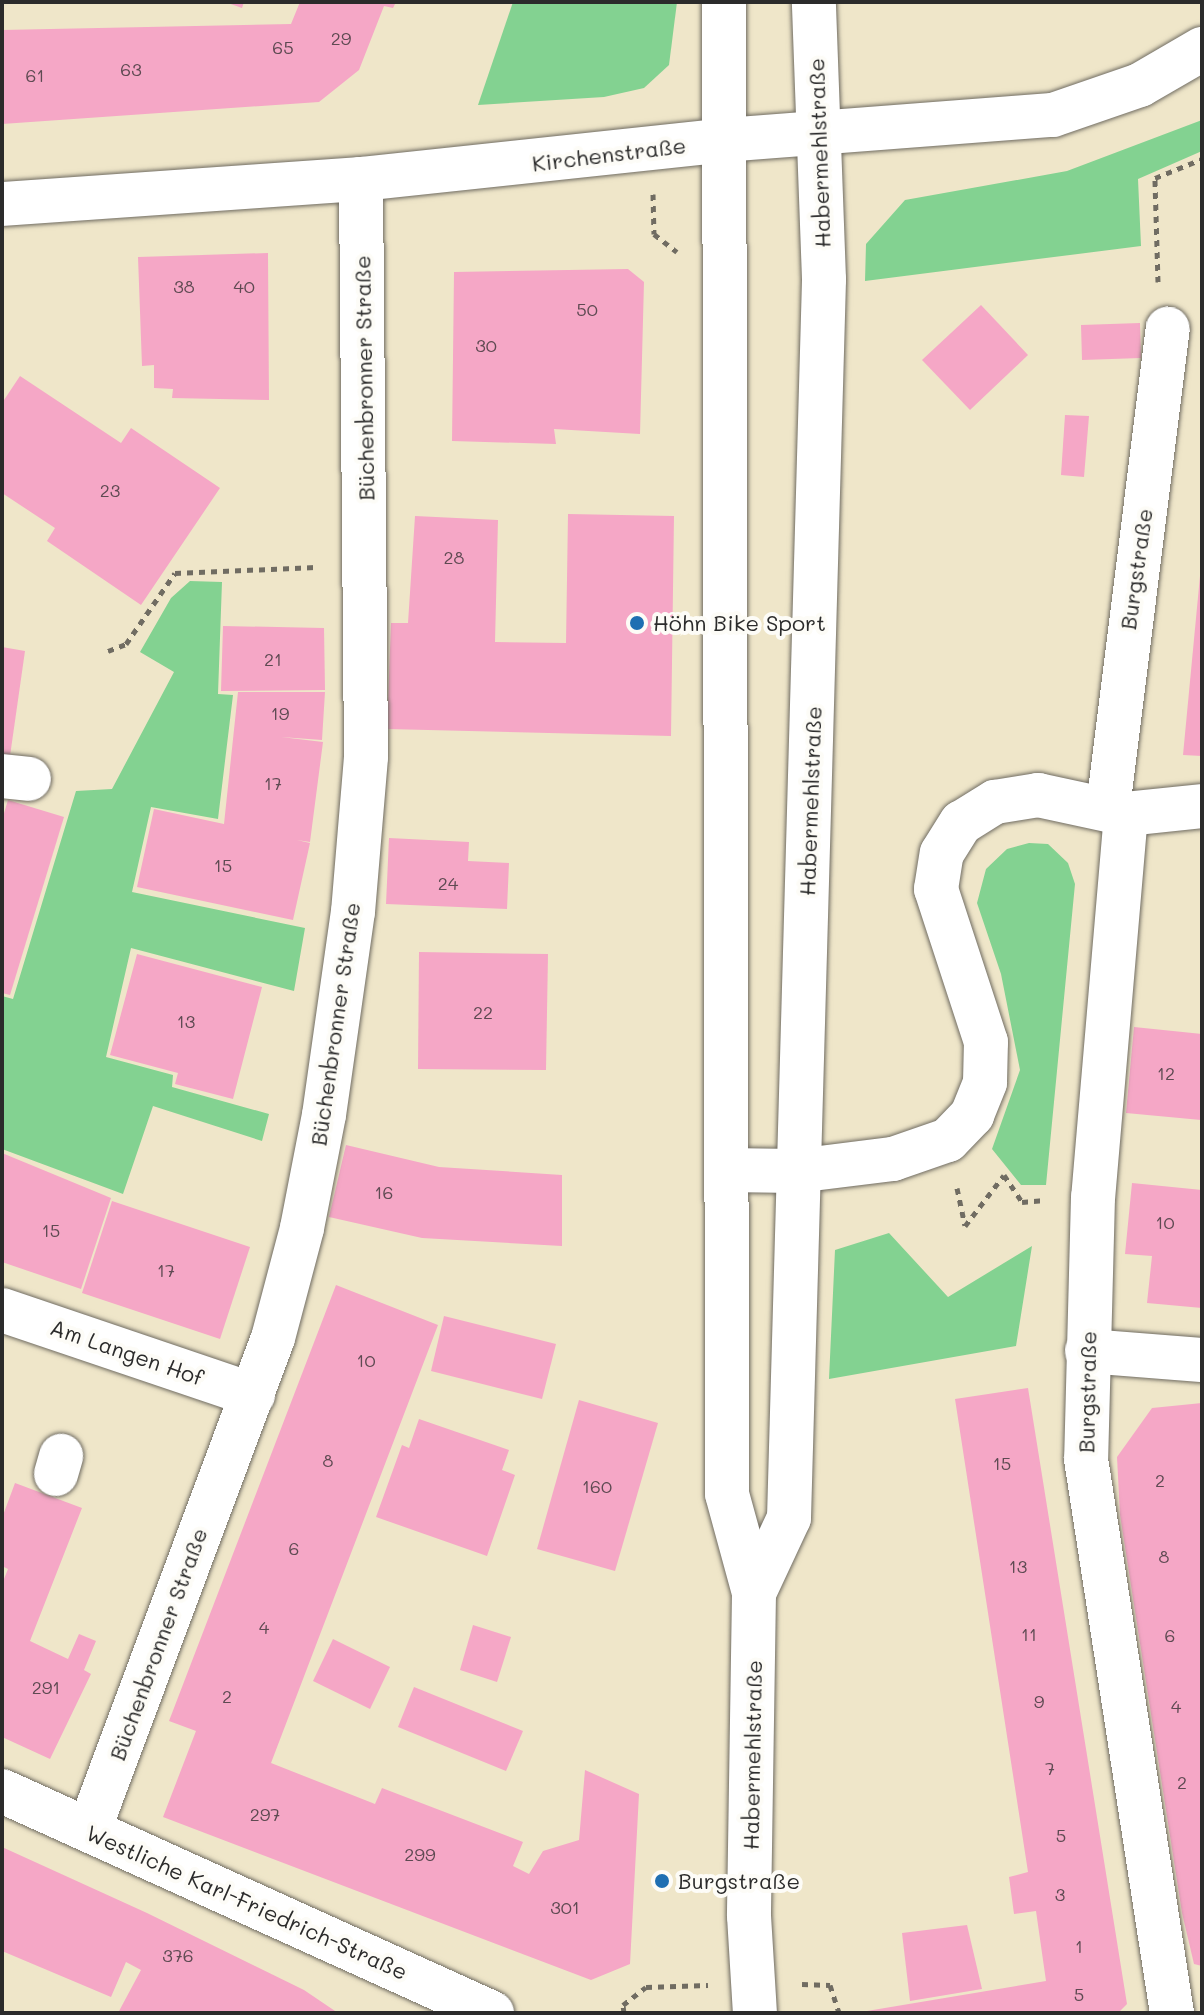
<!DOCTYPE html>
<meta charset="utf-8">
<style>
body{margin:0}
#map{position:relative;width:1204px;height:2015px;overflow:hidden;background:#efe6c9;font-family:Mali,sans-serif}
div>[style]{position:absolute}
.green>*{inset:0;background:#83d291}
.building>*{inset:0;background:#f5a7c6}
.path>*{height:5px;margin-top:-2.5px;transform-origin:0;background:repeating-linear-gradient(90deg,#706c62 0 6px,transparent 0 12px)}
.roads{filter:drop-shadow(0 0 2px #706c62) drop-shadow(0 0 2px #706c62)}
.minor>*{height:44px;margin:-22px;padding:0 22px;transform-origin:22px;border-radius:22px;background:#fff}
.major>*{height:44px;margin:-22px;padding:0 22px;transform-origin:22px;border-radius:22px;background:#fff}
.dots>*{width:22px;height:22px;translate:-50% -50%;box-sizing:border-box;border:4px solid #fdfcf7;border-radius:50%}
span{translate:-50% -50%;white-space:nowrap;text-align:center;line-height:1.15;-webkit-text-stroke:8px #fdfcf7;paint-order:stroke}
.number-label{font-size:18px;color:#5e4a52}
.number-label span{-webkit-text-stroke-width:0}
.street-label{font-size:22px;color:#2b2b2b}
.poi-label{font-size:22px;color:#2b2b2b}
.left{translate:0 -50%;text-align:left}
.frame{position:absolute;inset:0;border:4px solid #2b2b2b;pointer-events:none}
</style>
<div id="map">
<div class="green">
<i style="clip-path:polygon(513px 2px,677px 2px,669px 65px,644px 88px,604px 97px,478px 105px)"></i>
<i style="clip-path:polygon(1202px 120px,1202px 151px,1138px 179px,1141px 246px,865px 281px,866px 244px,905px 200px,1067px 171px)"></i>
<i style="clip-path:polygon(190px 581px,222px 582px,218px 694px,233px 695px,218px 819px,151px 807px,132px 892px,305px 928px,294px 991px,131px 948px,106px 1057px,173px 1075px,172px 1087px,269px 1114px,262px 1141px,153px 1106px,123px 1194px,2px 1149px,2px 996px,13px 999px,76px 791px,112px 789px,174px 672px,140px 652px,171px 598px)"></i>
<i style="clip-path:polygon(1029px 843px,1048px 844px,1068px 863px,1075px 884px,1046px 1185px,1021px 1185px,992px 1149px,1020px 1070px,1001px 974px,977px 903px,986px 869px,1007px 849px)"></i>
<i style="clip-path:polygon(889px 1233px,948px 1297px,1032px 1246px,1016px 1346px,829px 1379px,835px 1250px)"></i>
</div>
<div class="building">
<i style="clip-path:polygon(225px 2px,244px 2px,242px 8px)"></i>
<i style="clip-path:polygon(300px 2px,396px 2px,393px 8px,384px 6px,359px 70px,319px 102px,2px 124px,2px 30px,291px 24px)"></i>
<i style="clip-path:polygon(268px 253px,269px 400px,172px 398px,173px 389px,154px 388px,154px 365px,142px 366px,138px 257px)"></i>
<i style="clip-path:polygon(628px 269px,644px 282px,640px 434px,554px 429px,556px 444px,452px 441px,454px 272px)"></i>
<i style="clip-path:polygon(981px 305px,1028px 355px,970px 410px,922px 360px)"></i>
<i style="clip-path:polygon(1140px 323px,1141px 358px,1082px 360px,1081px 325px)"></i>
<i style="clip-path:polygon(20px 376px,121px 443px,131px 428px,220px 488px,141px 605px,47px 541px,55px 528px,2px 493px,2px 403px)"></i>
<i style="clip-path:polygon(1065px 415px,1089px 416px,1084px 477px,1061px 475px)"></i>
<i style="clip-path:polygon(568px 514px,674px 516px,671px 736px,387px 729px,391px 623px,408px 623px,415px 516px,498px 520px,495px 642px,566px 643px)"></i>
<i style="clip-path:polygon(1200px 576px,1202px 577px,1202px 756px,1183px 755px)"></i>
<i style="clip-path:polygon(223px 626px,324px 628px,325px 690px,221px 691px)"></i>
<i style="clip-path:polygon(2px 647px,25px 651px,10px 756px,2px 755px)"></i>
<i style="clip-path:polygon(238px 692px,325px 692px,322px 740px,281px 737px,323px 742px,310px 842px,297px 840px,310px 843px,293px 920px,137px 887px,154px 809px,224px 824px)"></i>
<i style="clip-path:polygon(8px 800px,64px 817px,10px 995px,2px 993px,2px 820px)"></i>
<i style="clip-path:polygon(389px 838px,469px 842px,468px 861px,509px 863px,507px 909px,386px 904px)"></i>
<i style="clip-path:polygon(419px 952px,548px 954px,546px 1070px,418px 1069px)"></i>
<i style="clip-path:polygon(137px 954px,262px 987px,233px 1099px,175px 1084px,178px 1073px,110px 1055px)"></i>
<i style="clip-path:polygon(1134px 1027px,1202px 1034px,1201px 1120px,1126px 1113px)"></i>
<i style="clip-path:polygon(346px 1145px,439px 1167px,562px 1175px,562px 1246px,422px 1238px,329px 1217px)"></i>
<i style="clip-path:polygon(2px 1153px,111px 1198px,81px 1289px,2px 1262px)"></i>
<i style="clip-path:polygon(1132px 1183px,1202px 1190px,1202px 1308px,1147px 1303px,1152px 1256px,1125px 1254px)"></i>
<i style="clip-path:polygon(112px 1201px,250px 1247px,220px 1339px,82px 1293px)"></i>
<i style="clip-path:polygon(336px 1285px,438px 1325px,271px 1763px,375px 1804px,382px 1788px,523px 1842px,513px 1866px,529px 1874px,543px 1851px,579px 1840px,585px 1770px,639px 1794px,630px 1964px,591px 1980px,163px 1817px,196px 1731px,169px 1721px)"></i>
<i style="clip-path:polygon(444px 1316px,556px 1344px,542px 1399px,431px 1371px)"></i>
<i style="clip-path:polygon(1028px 1388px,1127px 2004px,1118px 2013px,855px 2013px,1046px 1981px,1036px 1911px,1014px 1914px,1009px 1877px,1028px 1872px,955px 1399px)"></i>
<i style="clip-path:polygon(579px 1400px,658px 1423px,615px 1571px,537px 1549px)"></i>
<i style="clip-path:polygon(1202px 1403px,1202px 1966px,1194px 1964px,1182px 1913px,1120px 1515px,1117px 1457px,1152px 1408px)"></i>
<i style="clip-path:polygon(419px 1419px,509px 1450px,502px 1470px,515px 1475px,487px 1556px,376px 1517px,402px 1445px,409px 1448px)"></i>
<i style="clip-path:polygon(15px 1483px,82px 1508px,30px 1641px,68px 1659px,79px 1634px,96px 1641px,84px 1670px,91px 1674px,50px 1759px,2px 1737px,2px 1584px,8px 1569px,2px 1566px,2px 1518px)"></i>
<i style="clip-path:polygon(473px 1625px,511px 1637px,497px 1682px,460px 1670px)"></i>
<i style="clip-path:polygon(333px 1639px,390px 1667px,370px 1709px,313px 1681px)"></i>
<i style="clip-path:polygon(414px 1687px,523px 1731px,506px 1771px,398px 1727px)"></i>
<i style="clip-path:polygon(2px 1847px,147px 1913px,304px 1990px,338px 2013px,118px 2013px,141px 1970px,126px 1962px,111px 1997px,2px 1951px)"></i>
<i style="clip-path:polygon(967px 1925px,982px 1989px,910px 2001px,902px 1933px)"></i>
</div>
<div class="path">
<i style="left:653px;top:194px;width:40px;rotate:88.6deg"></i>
<i style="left:654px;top:234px;width:29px;rotate:38deg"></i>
<i style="left:1158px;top:282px;width:104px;rotate:-91.7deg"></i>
<i style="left:1155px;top:178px;width:51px;rotate:-22deg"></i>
<i style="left:108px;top:651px;width:19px;rotate:-21deg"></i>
<i style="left:126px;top:644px;width:86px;rotate:-55.4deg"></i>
<i style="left:175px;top:573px;width:141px;rotate:-2.4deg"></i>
<i style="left:957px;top:1188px;width:38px;rotate:78deg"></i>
<i style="left:965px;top:1226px;width:64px;rotate:-52.6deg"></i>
<i style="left:1004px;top:1175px;width:32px;rotate:56deg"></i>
<i style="left:1022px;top:1202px;width:23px;rotate:-5deg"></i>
<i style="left:802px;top:1984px;width:28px;rotate:2deg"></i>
<i style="left:830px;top:1985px;width:29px;rotate:72deg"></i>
<i style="left:624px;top:2013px;width:8px;rotate:-97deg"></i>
<i style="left:623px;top:2005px;width:29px;rotate:-38deg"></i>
<i style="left:646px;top:1987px;width:62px;rotate:-1.8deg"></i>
</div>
<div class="roads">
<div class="minor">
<i style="left:2px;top:204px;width:360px;rotate:-4deg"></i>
<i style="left:361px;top:179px;width:366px;rotate:-6.1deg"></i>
<i style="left:725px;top:140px;width:329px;rotate:-4.4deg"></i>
<i style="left:1053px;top:115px;width:92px;rotate:-19deg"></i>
<i style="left:1140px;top:85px;width:72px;rotate:-30.1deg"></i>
<i style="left:2px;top:776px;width:27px;rotate:6deg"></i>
<i style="left:1108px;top:808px;width:483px;rotate:-82.9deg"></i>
<i style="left:1126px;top:814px;width:384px;rotate:94.9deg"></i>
<i style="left:1093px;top:1197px;width:262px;rotate:91.5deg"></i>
<i style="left:1086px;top:1459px;width:561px;rotate:81.18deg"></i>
<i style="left:726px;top:1170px;width:70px;rotate:0.8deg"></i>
<i style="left:796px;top:1171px;width:98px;rotate:-7.1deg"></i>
<i style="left:893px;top:1159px;width:58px;rotate:-19.1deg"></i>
<i style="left:948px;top:1140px;width:35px;rotate:-46deg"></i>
<i style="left:972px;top:1115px;width:35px;rotate:-68deg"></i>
<i style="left:985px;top:1082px;width:40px;rotate:-88.6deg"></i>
<i style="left:986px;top:1042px;width:161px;rotate:-108.1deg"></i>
<i style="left:936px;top:889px;width:36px;rotate:-81deg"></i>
<i style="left:942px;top:853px;width:36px;rotate:-58deg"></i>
<i style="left:961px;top:823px;width:40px;rotate:-32deg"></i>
<i style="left:995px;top:802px;width:44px;rotate:-9.2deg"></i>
<i style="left:1038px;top:795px;width:90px;rotate:12.2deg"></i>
<i style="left:1126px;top:814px;width:76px;rotate:-6deg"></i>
<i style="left:2px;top:1310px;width:265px;rotate:18.7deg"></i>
<i style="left:1087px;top:1351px;width:115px;rotate:4.5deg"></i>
<i style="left:56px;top:1474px;width:19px;rotate:-74deg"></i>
<i style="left:2px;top:1791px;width:538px;rotate:24.37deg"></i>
<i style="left:89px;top:1830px;width:525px;rotate:-69.5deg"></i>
<i style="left:273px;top:1338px;width:114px;rotate:-75.2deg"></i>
<i style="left:302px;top:1228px;width:115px;rotate:-79deg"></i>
<i style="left:324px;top:1115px;width:205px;rotate:-81.9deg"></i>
<i style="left:353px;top:912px;width:156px;rotate:-85.2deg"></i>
<i style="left:366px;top:757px;width:578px;rotate:-90.5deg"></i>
</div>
<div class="major">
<i style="left:724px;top:2px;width:1492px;rotate:89.88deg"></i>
<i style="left:727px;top:1494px;width:103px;rotate:74.7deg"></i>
<i style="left:754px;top:1593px;width:323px;rotate:90.9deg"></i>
<i style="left:749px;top:1916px;width:97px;rotate:86.5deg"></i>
<i style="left:754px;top:1593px;width:83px;rotate:-65deg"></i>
<i style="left:789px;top:1518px;width:1239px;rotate:-88.38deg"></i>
<i style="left:824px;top:279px;width:277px;rotate:-92.1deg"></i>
</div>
</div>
<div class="dots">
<i style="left:637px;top:623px;background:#1f6fb2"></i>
<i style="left:662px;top:1881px;background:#1f6fb2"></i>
</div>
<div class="number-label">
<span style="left:341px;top:38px">29</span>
<span style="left:283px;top:47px">65</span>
<span style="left:131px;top:69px">63</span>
<span style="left:35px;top:75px">61</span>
<span style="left:184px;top:286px">38</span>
<span style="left:244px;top:286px">40</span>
<span style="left:587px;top:309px">50</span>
<span style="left:486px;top:345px">30</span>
<span style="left:110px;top:490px">23</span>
<span style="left:454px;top:557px">28</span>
<span style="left:273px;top:659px">21</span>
<span style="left:280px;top:713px">19</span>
<span style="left:273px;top:783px">17</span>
<span style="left:223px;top:865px">15</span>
<span style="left:448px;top:883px">24</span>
<span style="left:483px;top:1012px">22</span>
<span style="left:186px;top:1021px">13</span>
<span style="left:1166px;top:1073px">12</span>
<span style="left:384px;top:1192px">16</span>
<span style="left:1165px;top:1222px">10</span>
<span style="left:51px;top:1230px">15</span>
<span style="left:166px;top:1270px">17</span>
<span style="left:366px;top:1360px">10</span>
<span style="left:328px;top:1460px">8</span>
<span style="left:1002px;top:1463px">15</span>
<span style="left:1160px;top:1480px">2</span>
<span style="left:597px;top:1486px">160</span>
<span style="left:294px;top:1548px">6</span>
<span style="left:1164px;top:1556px">8</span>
<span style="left:1018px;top:1566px">13</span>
<span style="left:264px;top:1627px">4</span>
<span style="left:1029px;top:1634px">11</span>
<span style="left:1170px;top:1635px">6</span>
<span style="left:46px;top:1687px">291</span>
<span style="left:227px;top:1696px">2</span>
<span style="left:1039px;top:1701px">9</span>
<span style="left:1176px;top:1706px">4</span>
<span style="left:1050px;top:1768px">7</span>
<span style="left:1182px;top:1782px">2</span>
<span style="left:265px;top:1814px">297</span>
<span style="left:1061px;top:1835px">5</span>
<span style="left:420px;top:1854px">299</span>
<span style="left:1060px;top:1894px">3</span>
<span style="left:565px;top:1907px">301</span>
<span style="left:1079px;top:1946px">1</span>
<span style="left:178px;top:1955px">376</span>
<span style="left:1079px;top:1994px">5</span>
</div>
<div class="street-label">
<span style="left:819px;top:153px;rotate:-92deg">Habermehlstraße</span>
<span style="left:609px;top:154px;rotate:-7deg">Kirchenstraße</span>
<span style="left:364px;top:378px;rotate:-91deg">Büchenbronner Straße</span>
<span style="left:1136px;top:569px;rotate:-82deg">Burgstraße</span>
<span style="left:810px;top:801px;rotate:-88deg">Habermehlstraße</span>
<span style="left:335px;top:1024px;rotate:-82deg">Büchenbronner Straße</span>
<span style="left:127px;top:1352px;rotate:19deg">Am Langen Hof</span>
<span style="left:1087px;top:1392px;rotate:-89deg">Burgstraße</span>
<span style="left:158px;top:1644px;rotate:-70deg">Büchenbronner Straße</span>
<span style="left:752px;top:1755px;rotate:-89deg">Habermehlstraße</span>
<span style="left:247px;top:1902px;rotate:24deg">Westliche Karl-Friedrich-Straße</span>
</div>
<div class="poi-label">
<span class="left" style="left:653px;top:623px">Höhn Bike Sport</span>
<span class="left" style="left:678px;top:1881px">Burgstraße</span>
</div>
<div class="frame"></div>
</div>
